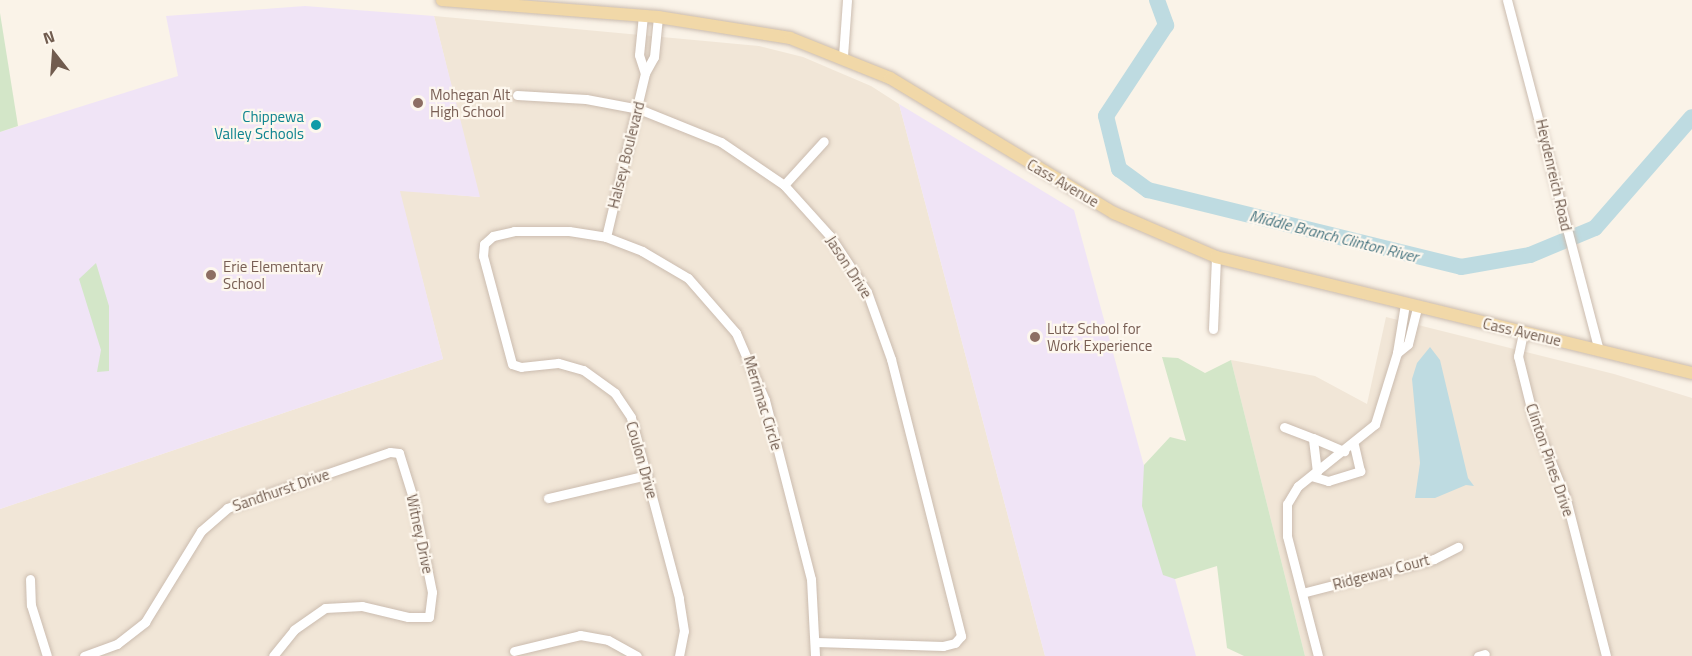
<!DOCTYPE html>
<style>
body{margin:0}
#map{position:relative;width:1692px;height:656px;overflow:hidden;background:#faf3e8;font-family:"Titillium Web",sans-serif}
div>[style]{position:absolute}
.residential>*{inset:0;background:#f1e6d7}
.education>*{inset:0;background:#f0e4f6}
.green>*{inset:0;background:#d3e6c8}
.water>*{inset:0;background:#bedbe1}
.river>*{height:16px;margin:-8px;padding:0 8px;transform-origin:8px;border-radius:8px;background:#bedbe1}
.roads{filter:drop-shadow(0 0 2px #cbbcaf) drop-shadow(0 0 2px #cbbcaf)}
.minor>*{height:9px;margin:-4.5px;padding:0 4.5px;transform-origin:4.5px;border-radius:4.5px;background:#fff}
.major>*{height:12px;margin:-6px;padding:0 6px;transform-origin:6px;border-radius:6px;background:#f1d8a8}
.dots>*{width:16px;height:16px;translate:-50% -50%;box-sizing:border-box;border:3px solid #fdf7ee;border-radius:50%}
span{translate:-50% -50%;white-space:nowrap;text-align:center;line-height:1.15;-webkit-text-stroke:4.5px #fdf7ee;paint-order:stroke}
.education-label{font-size:15px;color:#785e54}
.left{translate:0 -50%;text-align:left}
.culture-label{font-size:15px;color:#0d838f}
.right{translate:-100% -50%;text-align:right}
.street-label{font-size:15px;color:#715c4f}
.water-label{font-size:16px;color:#4b7782;font-style:italic}
.north{position:absolute;left:24px;top:24px;width:60px;height:60px;-webkit-text-stroke:4px #fdf7ee;paint-order:stroke;rotate:343deg;font-size:16px;font-weight:700;line-height:24px;text-align:center;color:#715c4f}
.north::after{content:'';display:block;margin:auto;width:21px;height:27px;background:#715c4f;clip-path:polygon(50% 0,100% 100%,50% 72%,0 100%)}
</style>
<div id="map">
<div class="residential">
<i style="clip-path:polygon(434px 16px,759px 46px,803px 57px,871px 86px,899px 104px,1045px 656px,0 656px,0 509px,443px 359px,399px 190px,479px 197px)"></i>
<i style="clip-path:polygon(1386px 317px,1614px 374px,1692px 398px,1692px 656px,1305px 656px,1231px 360px,1315px 376px,1367px 404px)"></i>
</div>
<div class="education">
<i style="clip-path:polygon(305px 6px,434px 16px,480px 197px,400px 191px,443px 359px,0 509px,0 132px,178px 76px,166px 16px)"></i>
<i style="clip-path:polygon(899px 104px,1074px 210px,1196px 656px,1045px 656px)"></i>
</div>
<div class="green">
<i style="clip-path:polygon(0 13px,18px 126px,0 132px)"></i>
<i style="clip-path:polygon(96px 263px,109px 306px,109px 371px,97px 372px,101px 350px,79px 279px)"></i>
<i style="clip-path:polygon(1162px 357px,1178px 358px,1205px 373px,1231px 360px,1305px 656px,1244px 656px,1227px 648px,1217px 566px,1175px 579px,1163px 575px,1142px 506px,1144px 465px,1170px 437px,1186px 441px)"></i>
</div>
<div class="water">
<i style="clip-path:polygon(1430px 347px,1440px 360px,1468px 478px,1474px 486px,1466px 485px,1435px 498px,1415px 498px,1420px 463px,1412px 379px,1417px 363px)"></i>
</div>
<div class="river">
<i style="left:1157px;top:0;width:27px;rotate:70deg"></i>
<i style="left:1166px;top:25px;width:109px;rotate:123.4deg"></i>
<i style="left:1106px;top:116px;width:55px;rotate:76.2deg"></i>
<i style="left:1119px;top:169px;width:36px;rotate:36deg"></i>
<i style="left:1148px;top:190px;width:322px;rotate:13.8deg"></i>
<i style="left:1461px;top:267px;width:70px;rotate:-9.9deg"></i>
<i style="left:1530px;top:255px;width:70px;rotate:-22.6deg"></i>
<i style="left:1595px;top:228px;width:147px;rotate:-48.9deg"></i>
</div>
<div class="roads">
<div class="minor">
<i style="left:1507px;top:0;width:362px;rotate:75.3deg"></i>
<i style="left:643px;top:15px;width:40px;rotate:95.7deg"></i>
<i style="left:639px;top:55px;width:19px;rotate:72deg"></i>
<i style="left:843px;top:56px;width:56px;rotate:-85.9deg"></i>
<i style="left:517px;top:95px;width:69px;rotate:3.3deg"></i>
<i style="left:586px;top:99px;width:54px;rotate:10.7deg"></i>
<i style="left:639px;top:109px;width:88px;rotate:21.9deg"></i>
<i style="left:721px;top:142px;width:76px;rotate:34.3deg"></i>
<i style="left:784px;top:185px;width:69px;rotate:48deg"></i>
<i style="left:830px;top:236px;width:67px;rotate:56.5deg"></i>
<i style="left:867px;top:292px;width:71px;rotate:70.3deg"></i>
<i style="left:891px;top:359px;width:286px;rotate:75.8deg"></i>
<i style="left:961px;top:636px;width:9px;rotate:131deg"></i>
<i style="left:955px;top:643px;width:12px;rotate:166deg"></i>
<i style="left:943px;top:646px;width:127px;rotate:-178.2deg"></i>
<i style="left:784px;top:185px;width:59px;rotate:-47.7deg"></i>
<i style="left:606px;top:237px;width:169px;rotate:-76.6deg"></i>
<i style="left:645px;top:73px;width:18px;rotate:-61deg"></i>
<i style="left:654px;top:57px;width:40px;rotate:-84.3deg"></i>
<i style="left:1405px;top:304px;width:50px;rotate:99.3deg"></i>
<i style="left:1397px;top:353px;width:14px;rotate:-39deg"></i>
<i style="left:1408px;top:344px;width:38px;rotate:-76deg"></i>
<i style="left:1213px;top:329px;width:72px;rotate:-87.6deg"></i>
<i style="left:1523px;top:333px;width:24px;rotate:102deg"></i>
<i style="left:1518px;top:356px;width:66px;rotate:76deg"></i>
<i style="left:1534px;top:420px;width:85px;rotate:67.9deg"></i>
<i style="left:1566px;top:499px;width:162px;rotate:75.7deg"></i>
<i style="left:1284px;top:427px;width:31px;rotate:21deg"></i>
<i style="left:1317px;top:472px;width:34px;rotate:-97deg"></i>
<i style="left:1313px;top:438px;width:34px;rotate:23deg"></i>
<i style="left:1311px;top:476px;width:18px;rotate:16deg"></i>
<i style="left:1328px;top:481px;width:34px;rotate:-17deg"></i>
<i style="left:1360px;top:471px;width:28px;rotate:-103deg"></i>
<i style="left:548px;top:498px;width:102px;rotate:-13.1deg"></i>
<i style="left:30px;top:579px;width:26px;rotate:88deg"></i>
<i style="left:31px;top:605px;width:53px;rotate:72.6deg"></i>
<i style="left:1302px;top:593px;width:136px;rotate:-14.4deg"></i>
<i style="left:1434px;top:559px;width:27px;rotate:-27deg"></i>
<i style="left:514px;top:651px;width:68px;rotate:-13.6deg"></i>
<i style="left:580px;top:635px;width:28px;rotate:10deg"></i>
<i style="left:608px;top:640px;width:33px;rotate:29deg"></i>
<i style="left:84px;top:656px;width:35px;rotate:-20deg"></i>
<i style="left:117px;top:644px;width:36px;rotate:-38deg"></i>
<i style="left:145px;top:622px;width:107px;rotate:-58.4deg"></i>
<i style="left:201px;top:531px;width:35px;rotate:-41deg"></i>
<i style="left:227px;top:508px;width:172px;rotate:-19deg"></i>
<i style="left:390px;top:452px;width:9px;rotate:6deg"></i>
<i style="left:399px;top:453px;width:47px;rotate:72.7deg"></i>
<i style="left:413px;top:498px;width:96px;rotate:78.6deg"></i>
<i style="left:432px;top:592px;width:25px;rotate:97deg"></i>
<i style="left:429px;top:617px;width:21px;rotate:180deg"></i>
<i style="left:408px;top:617px;width:47px;rotate:-166.6deg"></i>
<i style="left:362px;top:606px;width:37px;rotate:177deg"></i>
<i style="left:325px;top:608px;width:38px;rotate:145deg"></i>
<i style="left:294px;top:630px;width:33px;rotate:129deg"></i>
<i style="left:679px;top:656px;width:25px;rotate:-79deg"></i>
<i style="left:684px;top:631px;width:33px;rotate:-99deg"></i>
<i style="left:679px;top:598px;width:187px;rotate:-104.9deg"></i>
<i style="left:631px;top:417px;width:29px;rotate:-124deg"></i>
<i style="left:615px;top:393px;width:39px;rotate:-144deg"></i>
<i style="left:583px;top:370px;width:26px;rotate:-164deg"></i>
<i style="left:558px;top:363px;width:37px;rotate:174deg"></i>
<i style="left:521px;top:367px;width:9px;rotate:-162deg"></i>
<i style="left:512px;top:364px;width:112px;rotate:-105deg"></i>
<i style="left:483px;top:256px;width:12px;rotate:-85deg"></i>
<i style="left:484px;top:244px;width:12px;rotate:-42deg"></i>
<i style="left:493px;top:236px;width:22px;rotate:-13deg"></i>
<i style="left:514px;top:231px;width:55px"></i>
<i style="left:569px;top:231px;width:37px;rotate:9deg"></i>
<i style="left:606px;top:237px;width:39px;rotate:21deg"></i>
<i style="left:642px;top:251px;width:53px;rotate:30.4deg"></i>
<i style="left:688px;top:278px;width:73px;rotate:48.9deg"></i>
<i style="left:736px;top:333px;width:73px;rotate:66.6deg"></i>
<i style="left:765px;top:400px;width:185px;rotate:75.6deg"></i>
<i style="left:811px;top:579px;width:77px;rotate:87deg"></i>
<i style="left:1318px;top:656px;width:124px;rotate:-104.5deg"></i>
<i style="left:1287px;top:536px;width:32px;rotate:-90deg"></i>
<i style="left:1287px;top:504px;width:21px;rotate:-59deg"></i>
<i style="left:1298px;top:486px;width:99px;rotate:-38.8deg"></i>
<i style="left:1375px;top:424px;width:74px;rotate:-72.8deg"></i>
<i style="left:1478px;top:656px;width:7px;rotate:-16deg"></i>
</div>
<div class="major">
<i style="left:442px;top:0;width:217px;rotate:4.5deg"></i>
<i style="left:658px;top:17px;width:134px;rotate:9deg"></i>
<i style="left:790px;top:38px;width:108px;rotate:21.8deg"></i>
<i style="left:890px;top:78px;width:262px;rotate:31.1deg"></i>
<i style="left:1114px;top:213px;width:111px;rotate:23.3deg"></i>
<i style="left:1216px;top:257px;width:490px;rotate:13.7deg"></i>
</div>
</div>
<div class="dots">
<i style="left:418px;top:103px;background:#8d6e63"></i>
<i style="left:316px;top:125px;background:#0f9aa8"></i>
<i style="left:211px;top:275px;background:#8d6e63"></i>
<i style="left:1035px;top:337px;background:#8d6e63"></i>
</div>
<div class="education-label">
<span class="left" style="left:430px;top:103px">Mohegan Alt<br>High School</span>
<span class="left" style="left:223px;top:275px">Erie Elementary<br>School</span>
<span class="left" style="left:1047px;top:337px">Lutz School for<br>Work Experience</span>
</div>
<div class="culture-label">
<span class="right" style="left:304px;top:125px">Chippewa<br>Valley Schools</span>
</div>
<div class="street-label">
<span style="left:626px;top:155px;rotate:-76deg">Halsey Boulevard</span>
<span style="left:1554px;top:175px;rotate:77deg">Heydenreich Road</span>
<span style="left:1063px;top:183px;rotate:30deg">Cass Avenue</span>
<span style="left:849px;top:267px;rotate:57deg">Jason Drive</span>
<span style="left:1522px;top:332px;rotate:13deg">Cass Avenue</span>
<span style="left:763px;top:403px;rotate:73deg">Merrimac Circle</span>
<span style="left:642px;top:460px;rotate:74deg">Coulon Drive</span>
<span style="left:1550px;top:460px;rotate:71deg">Clinton Pines Drive</span>
<span style="left:281px;top:490px;rotate:-19deg">Sandhurst Drive</span>
<span style="left:420px;top:534px;rotate:78deg">Witney Drive</span>
<span style="left:1381px;top:572px;rotate:-15deg">Ridgeway Court</span>
</div>
<div class="water-label">
<span style="left:1334px;top:236px;rotate:14deg">Middle Branch Clinton River</span>
</div>
<div class="north">N</div>
</div>
